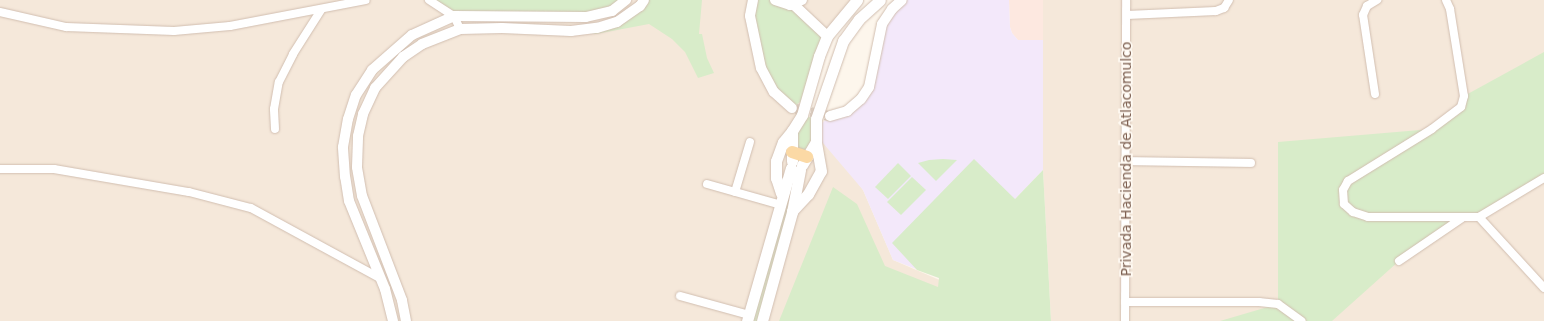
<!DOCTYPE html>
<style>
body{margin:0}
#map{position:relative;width:1544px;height:321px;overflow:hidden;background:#fdf6ec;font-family:"DejaVu Sans",sans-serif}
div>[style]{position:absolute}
.residential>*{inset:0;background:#f5e8da}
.commercial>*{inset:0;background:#fde8e0}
.education>*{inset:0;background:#f3e8fa}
.green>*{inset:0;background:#d8ecc9}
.tertiary-tunnel>*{height:10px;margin-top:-5px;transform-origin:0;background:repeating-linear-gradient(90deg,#dcd0c4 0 10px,transparent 0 15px)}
.roads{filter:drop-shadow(0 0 1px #d1beb0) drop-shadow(0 0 1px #d1beb0)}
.minor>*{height:8px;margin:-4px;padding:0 4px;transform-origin:4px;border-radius:4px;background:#fff}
.tertiary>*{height:10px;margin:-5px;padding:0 5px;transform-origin:5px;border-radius:5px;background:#fff}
.secondary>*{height:11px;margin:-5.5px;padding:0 5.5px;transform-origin:5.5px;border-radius:5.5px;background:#fff}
.primary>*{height:12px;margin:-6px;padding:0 6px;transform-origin:6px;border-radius:6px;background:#fbd9a5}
span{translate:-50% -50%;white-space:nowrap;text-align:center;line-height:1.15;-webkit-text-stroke:3.5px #fffaf3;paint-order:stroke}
.street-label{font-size:14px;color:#7a5c4d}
</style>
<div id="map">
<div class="residential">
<i style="clip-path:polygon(0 0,857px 0,827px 36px,802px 115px,817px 128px,863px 190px,893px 260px,1035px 321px,0 321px)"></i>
<i style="clip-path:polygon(1043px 0,1544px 0,1544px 321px,1051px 321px,1043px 170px)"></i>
</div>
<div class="commercial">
<i style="clip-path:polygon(1009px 0,1043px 0,1043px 40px,1018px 40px,1012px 33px,1010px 27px)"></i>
</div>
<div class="education">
<i style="clip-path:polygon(902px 0,1009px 0,1010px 27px,1012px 33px,1018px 40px,1043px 40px,1043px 170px,939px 278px,893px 260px,863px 190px,817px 136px,817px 128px,830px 116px,861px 99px,882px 24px)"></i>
</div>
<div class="green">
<i style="clip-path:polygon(429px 0,626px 0,586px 17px,454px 16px)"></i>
<i style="clip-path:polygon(644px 0,702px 0,699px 34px,702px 34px,707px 58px,714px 73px,698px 78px,685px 52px,672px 39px,649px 24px,596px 34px,571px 31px,617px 22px)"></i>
<i style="clip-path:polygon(755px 0,775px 0,790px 5px,827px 36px,808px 96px,792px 108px,774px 92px,750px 16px)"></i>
<i style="clip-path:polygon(1544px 52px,1544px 178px,1479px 217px,1462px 218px,1399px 261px,1332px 321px,1220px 321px,1278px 304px,1278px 142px,1432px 129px,1454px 115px,1464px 96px)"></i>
<i style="clip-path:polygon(802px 115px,816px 119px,807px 157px,791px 145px)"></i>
<i style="clip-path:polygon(974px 159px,1015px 199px,1043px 170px,1051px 321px,779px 321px,833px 187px,857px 204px,885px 266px,938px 287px,939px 278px,917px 270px,892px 243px)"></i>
<i style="clip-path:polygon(929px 160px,943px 159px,957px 160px,936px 181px,918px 163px)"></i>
<i style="clip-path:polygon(898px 163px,911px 176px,888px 199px,875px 187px)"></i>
<i style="clip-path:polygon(799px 175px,762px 321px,747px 321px,781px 193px)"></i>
<i style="clip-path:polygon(912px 177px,926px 190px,901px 215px,887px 202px)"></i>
</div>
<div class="tertiary-tunnel">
<i style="left:796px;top:109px;width:35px;rotate:12deg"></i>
</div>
<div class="roads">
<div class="minor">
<i style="left:429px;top:0;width:30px;rotate:33deg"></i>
<i style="left:454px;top:16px;width:14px;rotate:65deg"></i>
<i style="left:1446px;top:0;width:10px;rotate:66deg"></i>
<i style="left:1450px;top:9px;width:88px;rotate:80.9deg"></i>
<i style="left:1464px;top:96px;width:11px;rotate:105deg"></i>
<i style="left:1461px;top:107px;width:36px;rotate:143deg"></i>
<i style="left:1432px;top:129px;width:99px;rotate:148.2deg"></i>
<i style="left:1348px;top:181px;width:10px;rotate:119deg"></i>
<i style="left:1343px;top:190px;width:14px;rotate:86deg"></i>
<i style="left:1344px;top:204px;width:12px;rotate:42deg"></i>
<i style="left:1353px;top:212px;width:16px;rotate:18deg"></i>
<i style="left:1368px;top:217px;width:111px"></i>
<i style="left:1479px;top:217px;width:96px;rotate:47.5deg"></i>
<i style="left:0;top:12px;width:68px;rotate:12.8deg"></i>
<i style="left:66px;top:27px;width:108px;rotate:2.1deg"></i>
<i style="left:174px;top:31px;width:56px;rotate:-5.1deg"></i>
<i style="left:230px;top:26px;width:138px;rotate:-10.8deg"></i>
<i style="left:1127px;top:15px;width:89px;rotate:-2.6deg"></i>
<i style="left:1216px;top:11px;width:9px;rotate:-21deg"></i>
<i style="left:1224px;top:8px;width:9px;rotate:-58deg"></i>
<i style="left:1375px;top:94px;width:80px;rotate:-98.6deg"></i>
<i style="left:1363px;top:15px;width:10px;rotate:-66deg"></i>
<i style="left:1367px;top:6px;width:12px;rotate:-31deg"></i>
<i style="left:275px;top:129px;width:20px;rotate:-93deg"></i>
<i style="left:274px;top:109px;width:27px;rotate:-80deg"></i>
<i style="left:279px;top:82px;width:31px;rotate:-63deg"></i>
<i style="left:293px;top:54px;width:52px;rotate:-57.5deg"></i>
<i style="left:1125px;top:161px;width:126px;rotate:0.9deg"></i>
<i style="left:0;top:169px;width:54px"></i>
<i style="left:54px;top:169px;width:137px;rotate:9.7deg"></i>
<i style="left:189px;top:192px;width:64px;rotate:14.5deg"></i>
<i style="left:251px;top:208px;width:148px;rotate:28.6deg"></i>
<i style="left:707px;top:184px;width:74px;rotate:15.7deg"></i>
<i style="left:735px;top:192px;width:52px;rotate:-73.3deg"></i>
<i style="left:1479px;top:217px;width:76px;rotate:-31deg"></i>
<i style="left:1399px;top:261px;width:76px;rotate:-34.3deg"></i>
<i style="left:680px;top:296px;width:72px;rotate:15.4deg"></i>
<i style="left:1125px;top:302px;width:134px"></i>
<i style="left:1259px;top:302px;width:19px;rotate:6deg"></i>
<i style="left:1278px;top:304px;width:29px;rotate:36deg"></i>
<i style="left:1125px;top:321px;width:321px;rotate:-89.8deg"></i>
</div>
<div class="tertiary">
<i style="left:753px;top:0;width:16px;rotate:101deg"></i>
<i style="left:750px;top:16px;width:53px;rotate:78.1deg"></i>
<i style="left:761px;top:68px;width:27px;rotate:62deg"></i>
<i style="left:774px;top:92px;width:24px;rotate:42deg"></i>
<i style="left:775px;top:0;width:16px;rotate:18deg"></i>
<i style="left:790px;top:5px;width:13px;rotate:-23deg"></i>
<i style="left:793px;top:4px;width:47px;rotate:43.3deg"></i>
<i style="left:830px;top:116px;width:18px;rotate:-16deg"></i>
<i style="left:847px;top:111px;width:18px;rotate:-41deg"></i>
<i style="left:861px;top:99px;width:14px;rotate:-56deg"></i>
<i style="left:869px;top:87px;width:64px;rotate:-78.3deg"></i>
<i style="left:882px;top:24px;width:18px;rotate:-56deg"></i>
<i style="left:892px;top:9px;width:13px;rotate:-42deg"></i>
<i style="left:393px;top:321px;width:33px;rotate:-104deg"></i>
<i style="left:385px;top:289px;width:95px;rotate:-112.2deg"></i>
<i style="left:349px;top:201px;width:24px;rotate:-99deg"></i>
<i style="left:345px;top:177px;width:30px;rotate:-94deg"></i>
<i style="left:343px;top:147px;width:28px;rotate:-80deg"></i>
<i style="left:348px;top:119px;width:25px;rotate:-72deg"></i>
<i style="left:356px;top:95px;width:30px;rotate:-57deg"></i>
<i style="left:372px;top:70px;width:53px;rotate:-41.2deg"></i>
<i style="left:412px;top:35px;width:46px;rotate:-24.3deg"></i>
<i style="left:454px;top:16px;width:132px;rotate:0.4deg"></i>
<i style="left:586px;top:17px;width:27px;rotate:-13deg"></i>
<i style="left:612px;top:11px;width:18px;rotate:-38deg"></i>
<i style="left:406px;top:321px;width:21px;rotate:-101deg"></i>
<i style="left:402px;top:300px;width:111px;rotate:-111deg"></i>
<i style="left:362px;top:196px;width:29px;rotate:-100deg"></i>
<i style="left:357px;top:167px;width:31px;rotate:-88deg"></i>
<i style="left:358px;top:136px;width:23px;rotate:-77deg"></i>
<i style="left:363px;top:114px;width:29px;rotate:-65deg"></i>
<i style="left:375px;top:88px;width:42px;rotate:-47.9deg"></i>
<i style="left:403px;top:57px;width:23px;rotate:-34deg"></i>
<i style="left:422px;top:44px;width:41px;rotate:-21.5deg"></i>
<i style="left:460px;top:29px;width:42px;rotate:-1.4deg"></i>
<i style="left:502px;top:28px;width:69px;rotate:2.5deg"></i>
<i style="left:571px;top:31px;width:26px;rotate:-7deg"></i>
<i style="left:597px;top:28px;width:21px;rotate:-17deg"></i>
<i style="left:617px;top:22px;width:28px;rotate:-35deg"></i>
<i style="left:640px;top:6px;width:7px;rotate:-56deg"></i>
</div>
<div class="secondary">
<i style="left:792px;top:161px;width:30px;rotate:-90deg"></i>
<i style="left:792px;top:131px;width:19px;rotate:-58deg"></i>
<i style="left:802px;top:115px;width:61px;rotate:-73.9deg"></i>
<i style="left:819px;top:56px;width:22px;rotate:-68deg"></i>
<i style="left:827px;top:36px;width:47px;rotate:-50.2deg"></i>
<i style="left:802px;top:165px;width:27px;rotate:-59deg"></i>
<i style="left:816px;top:142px;width:23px;rotate:-90deg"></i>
<i style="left:816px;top:119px;width:83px;rotate:-70.9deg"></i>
<i style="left:843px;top:41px;width:27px;rotate:-54deg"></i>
<i style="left:859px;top:19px;width:28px;rotate:-42deg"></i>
<i style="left:781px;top:193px;width:16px;rotate:-108deg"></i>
<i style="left:776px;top:178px;width:17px;rotate:-90deg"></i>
<i style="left:776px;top:161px;width:20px;rotate:-70deg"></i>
<i style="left:783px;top:142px;width:14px;rotate:-51deg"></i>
<i style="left:792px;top:211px;width:23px;rotate:-47deg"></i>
<i style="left:808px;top:194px;width:26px;rotate:-61deg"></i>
<i style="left:821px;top:171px;width:29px;rotate:-100deg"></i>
<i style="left:747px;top:321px;width:159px;rotate:-74deg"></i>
<i style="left:762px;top:321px;width:113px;rotate:-74.6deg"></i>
<i style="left:792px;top:212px;width:43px;rotate:-79.2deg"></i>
</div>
<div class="primary">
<i style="left:792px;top:152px;width:16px;rotate:18deg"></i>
</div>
</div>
<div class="street-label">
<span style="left:1126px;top:159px;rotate:-90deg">Privada Hacienda de Atlacomulco</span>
</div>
</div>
